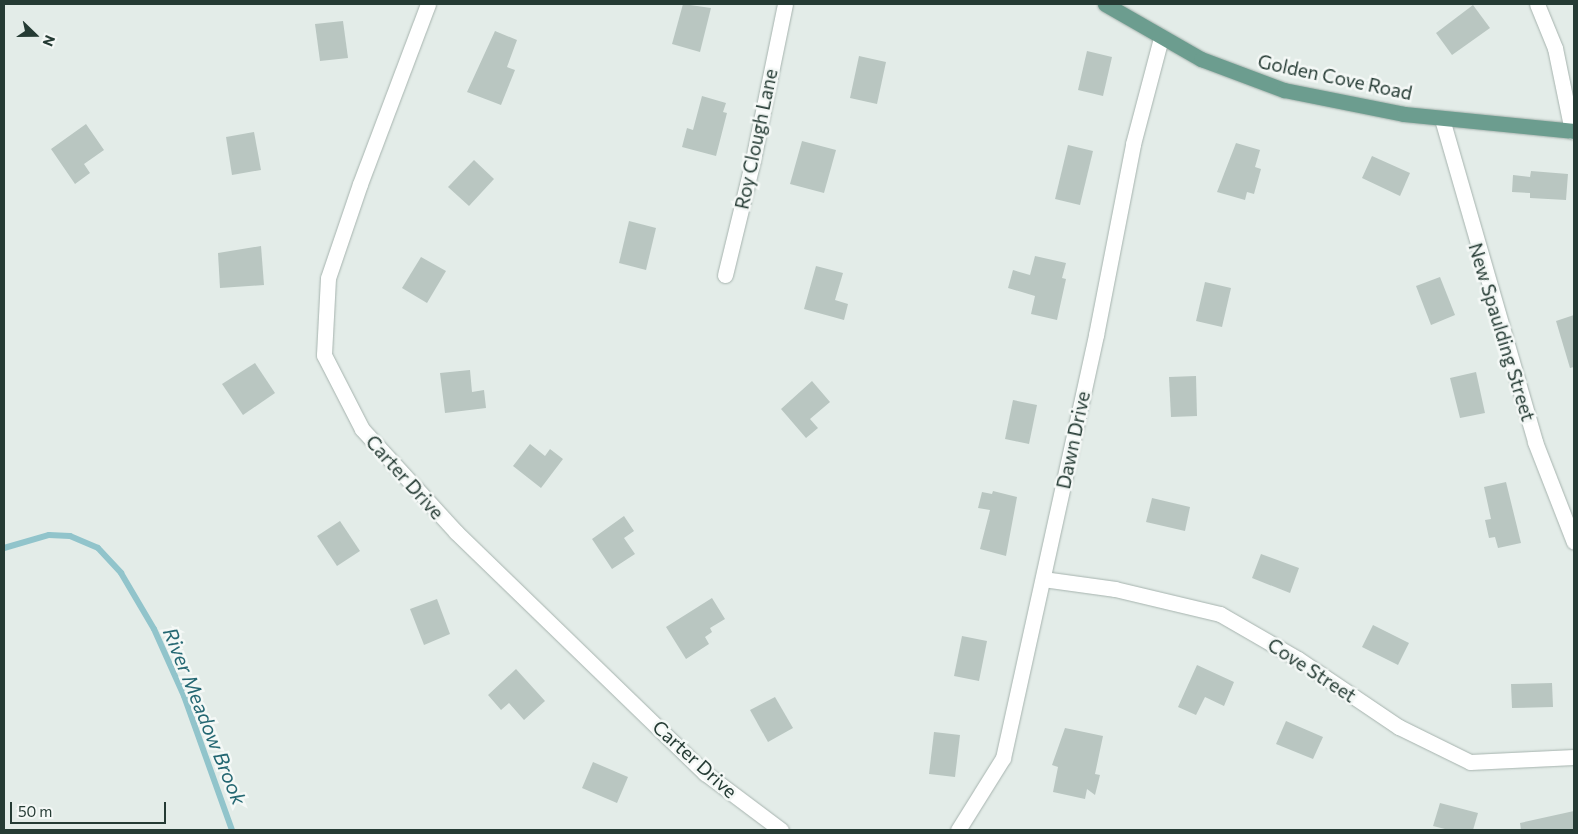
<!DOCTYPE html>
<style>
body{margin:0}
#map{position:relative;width:1578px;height:834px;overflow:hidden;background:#e3ece8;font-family:Commissioner,sans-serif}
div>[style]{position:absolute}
.stream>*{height:6px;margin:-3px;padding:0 3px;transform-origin:3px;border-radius:3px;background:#91c4cb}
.building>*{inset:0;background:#b9c6c1}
.roads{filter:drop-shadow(0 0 1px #a6b3ae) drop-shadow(0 0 1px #a6b3ae)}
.minor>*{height:15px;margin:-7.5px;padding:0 7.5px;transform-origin:7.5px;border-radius:7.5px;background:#fff}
.major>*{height:15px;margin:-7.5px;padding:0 7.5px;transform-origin:7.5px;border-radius:7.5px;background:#6c9d8f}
span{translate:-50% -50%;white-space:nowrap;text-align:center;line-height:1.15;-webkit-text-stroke:5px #f4f8f6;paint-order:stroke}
.street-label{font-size:19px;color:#253b34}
.water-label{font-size:20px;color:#246772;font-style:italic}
.frame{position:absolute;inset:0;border:5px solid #253b34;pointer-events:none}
.north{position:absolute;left:10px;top:10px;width:50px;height:50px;-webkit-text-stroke:4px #f4f8f6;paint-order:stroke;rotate:112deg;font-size:14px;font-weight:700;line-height:20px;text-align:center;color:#253b34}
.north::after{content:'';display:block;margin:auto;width:18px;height:22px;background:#253b34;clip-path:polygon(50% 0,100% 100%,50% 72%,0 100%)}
.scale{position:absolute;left:10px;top:802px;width:156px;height:22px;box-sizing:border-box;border:2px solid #253b34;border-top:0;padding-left:6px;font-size:15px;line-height:18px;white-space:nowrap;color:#253b34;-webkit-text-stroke:4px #f4f8f6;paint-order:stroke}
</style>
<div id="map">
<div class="stream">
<i style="left:4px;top:548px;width:47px;rotate:-16.1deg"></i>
<i style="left:49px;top:535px;width:21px;rotate:3deg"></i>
<i style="left:70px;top:536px;width:30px;rotate:23deg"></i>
<i style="left:98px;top:548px;width:34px;rotate:47deg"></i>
<i style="left:121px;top:573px;width:65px;rotate:59.5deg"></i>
<i style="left:154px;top:629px;width:73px;rotate:65.9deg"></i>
<i style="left:184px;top:696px;width:142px;rotate:70.3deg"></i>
</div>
<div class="building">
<i style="clip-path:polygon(683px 4px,711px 8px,700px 52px,672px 44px)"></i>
<i style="clip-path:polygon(1473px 5px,1490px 28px,1452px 55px,1436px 33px)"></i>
<i style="clip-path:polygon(343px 21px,348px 58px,320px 61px,315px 24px)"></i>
<i style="clip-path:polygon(495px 31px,517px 40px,507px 67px,515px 70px,501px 105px,467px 92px)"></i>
<i style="clip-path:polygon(1087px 51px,1112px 57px,1103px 96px,1078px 90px)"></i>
<i style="clip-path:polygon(859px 56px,886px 62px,877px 104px,850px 98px)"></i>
<i style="clip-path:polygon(702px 96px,726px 103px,723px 112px,727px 113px,716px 156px,682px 147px,687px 128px,693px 130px)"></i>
<i style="clip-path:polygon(86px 124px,104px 150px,84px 164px,90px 173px,75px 184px,51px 149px)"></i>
<i style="clip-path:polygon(254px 132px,261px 170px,232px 175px,226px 137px)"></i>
<i style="clip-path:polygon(802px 141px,836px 150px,824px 193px,790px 184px)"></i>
<i style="clip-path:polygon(1236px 143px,1260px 150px,1255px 167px,1261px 169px,1254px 194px,1247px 192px,1245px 200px,1217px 192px)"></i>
<i style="clip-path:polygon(1068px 145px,1093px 151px,1080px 205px,1055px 199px)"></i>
<i style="clip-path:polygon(1372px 156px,1410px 173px,1400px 196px,1362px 178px)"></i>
<i style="clip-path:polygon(474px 160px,494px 179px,469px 206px,448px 187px)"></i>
<i style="clip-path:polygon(1531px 171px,1568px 174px,1566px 200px,1530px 198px,1530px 193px,1512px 192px,1513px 175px,1530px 177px)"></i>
<i style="clip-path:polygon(629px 221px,656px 228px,646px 270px,619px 263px)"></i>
<i style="clip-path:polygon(261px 246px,264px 285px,220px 288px,218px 253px)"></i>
<i style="clip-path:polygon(1035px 256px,1066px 263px,1062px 278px,1066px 279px,1057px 320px,1031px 314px,1035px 296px,1008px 288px,1013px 270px,1030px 275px)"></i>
<i style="clip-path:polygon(421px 257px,446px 271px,427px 303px,402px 288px)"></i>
<i style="clip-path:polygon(816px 266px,843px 273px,835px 300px,848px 304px,844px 320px,804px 309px)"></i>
<i style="clip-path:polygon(1440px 277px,1455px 315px,1431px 325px,1416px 286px)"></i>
<i style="clip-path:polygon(1205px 282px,1231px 288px,1222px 327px,1196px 321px)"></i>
<i style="clip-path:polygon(1574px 315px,1574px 367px,1570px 368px,1556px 321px)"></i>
<i style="clip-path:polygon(255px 363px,275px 393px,243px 415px,222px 384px)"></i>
<i style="clip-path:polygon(470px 370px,472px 392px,484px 390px,486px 408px,445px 413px,440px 373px)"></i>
<i style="clip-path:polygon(1476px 372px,1485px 413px,1460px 418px,1450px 378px)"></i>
<i style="clip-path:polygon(1196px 376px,1197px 416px,1171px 417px,1169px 377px)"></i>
<i style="clip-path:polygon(812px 381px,830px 402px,810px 419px,818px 428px,806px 438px,781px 409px)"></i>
<i style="clip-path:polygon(1013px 400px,1037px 405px,1029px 444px,1005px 439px)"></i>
<i style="clip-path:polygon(530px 444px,545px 456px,550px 449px,563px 459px,541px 488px,513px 466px)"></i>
<i style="clip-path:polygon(1506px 482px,1521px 543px,1498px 548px,1495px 537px,1489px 538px,1485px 520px,1491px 519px,1484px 487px)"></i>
<i style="clip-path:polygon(993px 491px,1017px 497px,1006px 556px,980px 549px,990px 510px,978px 508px,982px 492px,992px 494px)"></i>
<i style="clip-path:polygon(1152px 498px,1190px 507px,1185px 531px,1146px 522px)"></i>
<i style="clip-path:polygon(624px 516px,634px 531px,624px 538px,635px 554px,612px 569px,592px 539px)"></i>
<i style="clip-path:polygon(340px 521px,360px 551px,337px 566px,317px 536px)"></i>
<i style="clip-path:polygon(1261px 554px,1299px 568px,1290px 593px,1252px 578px)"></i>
<i style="clip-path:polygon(712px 598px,725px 619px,710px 628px,712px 632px,705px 637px,709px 644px,686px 659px,666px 627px)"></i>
<i style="clip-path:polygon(437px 599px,450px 634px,424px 645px,410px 609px)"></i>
<i style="clip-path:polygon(1373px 625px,1409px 643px,1398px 665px,1362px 647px)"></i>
<i style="clip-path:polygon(962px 636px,987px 641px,979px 681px,954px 676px)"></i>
<i style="clip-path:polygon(1197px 665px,1234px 682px,1224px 706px,1205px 697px,1196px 715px,1178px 707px)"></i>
<i style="clip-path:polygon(516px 669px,545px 701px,524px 720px,509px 703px,501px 710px,488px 695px)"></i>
<i style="clip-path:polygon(1552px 683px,1553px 707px,1512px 708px,1511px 684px)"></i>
<i style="clip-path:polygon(775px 697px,793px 728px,768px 742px,750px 710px)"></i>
<i style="clip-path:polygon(1286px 721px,1323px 737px,1313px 759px,1276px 744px)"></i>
<i style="clip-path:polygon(1065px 728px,1103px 736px,1095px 774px,1100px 775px,1095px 795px,1087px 789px,1085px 799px,1053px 792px,1058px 767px,1052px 765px)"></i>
<i style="clip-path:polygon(934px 732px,960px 735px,955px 777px,929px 774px)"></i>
<i style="clip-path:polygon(593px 762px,628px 777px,617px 803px,582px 788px)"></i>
<i style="clip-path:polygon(1440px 803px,1478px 813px,1473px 830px,1449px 830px,1433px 826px)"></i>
<i style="clip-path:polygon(1574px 811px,1574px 830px,1521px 830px,1520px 823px)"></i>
</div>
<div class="roads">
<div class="minor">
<i style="left:428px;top:4px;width:192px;rotate:110.7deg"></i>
<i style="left:360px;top:184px;width:99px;rotate:108.8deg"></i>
<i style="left:328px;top:278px;width:77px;rotate:93deg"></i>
<i style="left:324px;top:355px;width:83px;rotate:62.8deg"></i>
<i style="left:362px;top:429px;width:139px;rotate:47.6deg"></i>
<i style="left:456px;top:532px;width:347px;rotate:44.1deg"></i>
<i style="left:705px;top:773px;width:95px;rotate:36.9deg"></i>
<i style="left:1537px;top:4px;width:48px;rotate:67.8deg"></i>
<i style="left:1555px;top:48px;width:85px;rotate:78.4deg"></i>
<i style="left:1442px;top:119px;width:336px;rotate:73.9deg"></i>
<i style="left:1535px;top:442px;width:107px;rotate:68.7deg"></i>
<i style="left:725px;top:275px;width:118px;rotate:-76.3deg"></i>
<i style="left:753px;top:160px;width:159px;rotate:-78.4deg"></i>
<i style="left:1043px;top:579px;width:73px;rotate:7.9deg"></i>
<i style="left:1115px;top:589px;width:108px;rotate:13.4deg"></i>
<i style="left:1220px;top:614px;width:90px;rotate:30deg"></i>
<i style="left:1298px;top:659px;width:122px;rotate:34deg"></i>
<i style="left:1399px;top:727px;width:79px;rotate:26.2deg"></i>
<i style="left:1470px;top:762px;width:104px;rotate:-2.8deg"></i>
<i style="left:958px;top:830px;width:85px;rotate:-58deg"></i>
<i style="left:1003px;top:758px;width:433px;rotate:-77.6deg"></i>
<i style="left:1096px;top:335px;width:195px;rotate:-79deg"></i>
<i style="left:1133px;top:144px;width:110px;rotate:-75.2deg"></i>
</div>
<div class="major">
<i style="left:1105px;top:4px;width:111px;rotate:29.8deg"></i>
<i style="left:1201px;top:59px;width:89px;rotate:20.5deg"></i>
<i style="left:1284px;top:90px;width:122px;rotate:11.3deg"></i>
<i style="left:1404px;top:114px;width:171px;rotate:5.7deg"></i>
</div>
</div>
<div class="street-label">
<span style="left:1335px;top:77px;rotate:12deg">Golden Cove Road</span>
<span style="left:756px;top:139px;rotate:-78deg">Roy Clough Lane</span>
<span style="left:1502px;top:332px;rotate:73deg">New Spaulding Street</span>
<span style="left:1073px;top:440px;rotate:-78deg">Dawn Drive</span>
<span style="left:405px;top:477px;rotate:48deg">Carter Drive</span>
<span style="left:1312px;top:670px;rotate:33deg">Cove Street</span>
<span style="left:695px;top:759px;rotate:42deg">Carter Drive</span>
</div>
<div class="water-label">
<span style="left:205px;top:716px;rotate:68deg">River Meadow Brook</span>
</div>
<div class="frame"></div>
<div class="north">N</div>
<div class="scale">50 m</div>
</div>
